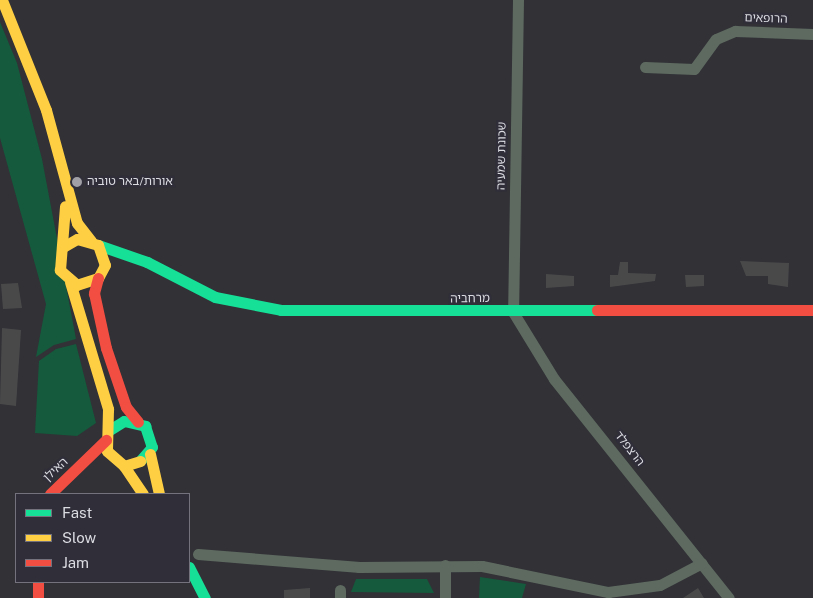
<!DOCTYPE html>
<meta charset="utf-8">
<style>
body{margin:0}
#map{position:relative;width:813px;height:598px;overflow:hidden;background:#313136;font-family:"Public Sans","Noto Sans Hebrew",sans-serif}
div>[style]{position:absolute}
.green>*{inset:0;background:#155a3c}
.building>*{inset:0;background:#4a494a}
.street>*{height:11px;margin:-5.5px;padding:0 5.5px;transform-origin:5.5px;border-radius:5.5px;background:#5e6a60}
.fast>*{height:11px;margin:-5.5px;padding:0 5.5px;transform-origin:5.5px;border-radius:5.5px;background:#16e098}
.slow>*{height:11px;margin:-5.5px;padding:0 5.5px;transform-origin:5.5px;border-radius:5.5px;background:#ffcf43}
.jam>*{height:11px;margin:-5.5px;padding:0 5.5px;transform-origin:5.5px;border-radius:5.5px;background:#f24e42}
.dots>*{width:14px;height:14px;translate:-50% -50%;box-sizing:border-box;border:2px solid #2f2e39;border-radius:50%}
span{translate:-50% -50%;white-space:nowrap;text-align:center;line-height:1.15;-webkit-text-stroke:4.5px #2f2e39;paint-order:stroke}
.street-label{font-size:12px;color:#dbdbe2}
.poi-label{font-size:12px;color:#dbdbe2}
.left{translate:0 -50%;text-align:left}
.legend{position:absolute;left:15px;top:493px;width:175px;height:90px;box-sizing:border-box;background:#2f2e39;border:1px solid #74737d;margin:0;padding:6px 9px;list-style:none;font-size:15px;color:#dbdbe2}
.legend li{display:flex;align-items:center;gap:10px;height:25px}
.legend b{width:25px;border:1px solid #74737d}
</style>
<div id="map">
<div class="green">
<i style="clip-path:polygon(0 22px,17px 63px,42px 159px,76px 339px,54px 345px,36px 357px,46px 304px,0 138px)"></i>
<i style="clip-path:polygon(76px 344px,96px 423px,77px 436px,35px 433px,39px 361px,56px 349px)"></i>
<i style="clip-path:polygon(480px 577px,526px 584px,522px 598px,479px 598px)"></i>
<i style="clip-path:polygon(356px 579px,427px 579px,434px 593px,351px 592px)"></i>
</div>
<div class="building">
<i style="clip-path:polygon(740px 261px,789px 263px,788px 287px,768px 284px,768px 276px,746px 276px)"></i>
<i style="clip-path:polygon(620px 262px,628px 262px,628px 273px,656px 274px,655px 281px,610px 287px,610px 275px,618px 275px)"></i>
<i style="clip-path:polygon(546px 274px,574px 276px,574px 286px,546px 288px)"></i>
<i style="clip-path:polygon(685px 275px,704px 275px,704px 286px,686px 287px)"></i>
<i style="clip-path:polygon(18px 283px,22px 308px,3px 309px,1px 284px)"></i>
<i style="clip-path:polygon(2px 328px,21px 330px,16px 406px,0 404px)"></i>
<i style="clip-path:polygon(310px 588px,310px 598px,284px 598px,284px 590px)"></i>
<i style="clip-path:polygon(698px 588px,704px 598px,683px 598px)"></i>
</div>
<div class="street">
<i style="left:518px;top:0;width:312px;rotate:90.9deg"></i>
<i style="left:513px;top:312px;width:79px;rotate:58.5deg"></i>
<i style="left:554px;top:379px;width:280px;rotate:51.4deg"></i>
<i style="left:645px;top:67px;width:49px;rotate:2.3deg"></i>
<i style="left:694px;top:69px;width:37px;rotate:-54deg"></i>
<i style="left:716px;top:39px;width:21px;rotate:-23deg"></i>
<i style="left:735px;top:31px;width:78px;rotate:2.2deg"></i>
<i style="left:198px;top:554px;width:162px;rotate:4.6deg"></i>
<i style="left:359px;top:567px;width:123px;rotate:-0.5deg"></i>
<i style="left:482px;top:566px;width:129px;rotate:11.7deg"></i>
<i style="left:608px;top:592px;width:52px;rotate:-7.7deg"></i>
<i style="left:660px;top:585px;width:47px;rotate:-27.6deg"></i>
<i style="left:445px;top:565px;width:33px;rotate:90deg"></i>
<i style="left:340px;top:590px;width:8px;rotate:90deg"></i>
</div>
<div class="fast">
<i style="left:98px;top:245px;width:52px;rotate:19.1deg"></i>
<i style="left:147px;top:262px;width:76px;rotate:27.2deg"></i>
<i style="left:215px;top:297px;width:67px;rotate:11.1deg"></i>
<i style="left:281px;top:310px;width:316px"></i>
<i style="left:111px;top:429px;width:15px;rotate:-32deg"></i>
<i style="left:124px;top:421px;width:22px;rotate:13deg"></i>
<i style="left:145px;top:426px;width:22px;rotate:72deg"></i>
<i style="left:152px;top:447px;width:18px;rotate:131deg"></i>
<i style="left:189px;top:567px;width:35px;rotate:63deg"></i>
</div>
<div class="slow">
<i style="left:2px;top:0;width:118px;rotate:68.2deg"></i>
<i style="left:46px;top:110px;width:117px;rotate:74.7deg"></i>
<i style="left:77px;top:223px;width:23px;rotate:52deg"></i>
<i style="left:63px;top:247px;width:16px;rotate:-30deg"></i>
<i style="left:77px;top:239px;width:22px;rotate:16deg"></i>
<i style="left:98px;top:245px;width:21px;rotate:71deg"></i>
<i style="left:105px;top:265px;width:15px;rotate:118deg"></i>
<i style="left:98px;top:278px;width:22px;rotate:162deg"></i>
<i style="left:77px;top:285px;width:23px;rotate:-139deg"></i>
<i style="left:60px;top:270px;width:64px;rotate:-85.5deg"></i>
<i style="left:70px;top:282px;width:133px;rotate:73.3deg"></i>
<i style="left:108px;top:409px;width:42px;rotate:91.4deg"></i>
<i style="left:107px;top:451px;width:23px;rotate:41deg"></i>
<i style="left:124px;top:466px;width:17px;rotate:-17deg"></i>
<i style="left:150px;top:454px;width:41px;rotate:77.3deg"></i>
<i style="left:124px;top:466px;width:34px;rotate:56deg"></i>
</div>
<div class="jam">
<i style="left:98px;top:278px;width:16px;rotate:105deg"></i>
<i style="left:94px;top:293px;width:56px;rotate:77.7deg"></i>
<i style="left:106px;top:348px;width:62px;rotate:71.3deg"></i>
<i style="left:126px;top:407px;width:19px;rotate:51deg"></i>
<i style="left:597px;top:310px;width:216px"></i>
<i style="left:50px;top:494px;width:78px;rotate:-44deg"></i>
<i style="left:38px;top:582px;width:16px;rotate:90deg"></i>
</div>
<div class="dots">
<i style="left:77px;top:182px;background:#a0a0a6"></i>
</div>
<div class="street-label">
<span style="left:766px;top:19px;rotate:2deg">הרופאים</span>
<span style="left:502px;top:156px;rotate:-89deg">שכונת שמעיה</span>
<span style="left:470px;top:299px;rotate:-1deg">מרחביה</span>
<span style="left:629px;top:449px;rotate:52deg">הרצפלד</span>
<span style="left:56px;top:470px;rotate:-43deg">האילן</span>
</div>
<div class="poi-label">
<span class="left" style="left:87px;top:182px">אורות/באר טוביה</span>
</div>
<ul class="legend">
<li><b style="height:6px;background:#16e098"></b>Fast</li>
<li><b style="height:6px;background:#ffcf43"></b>Slow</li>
<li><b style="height:6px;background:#f24e42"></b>Jam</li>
</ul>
</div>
